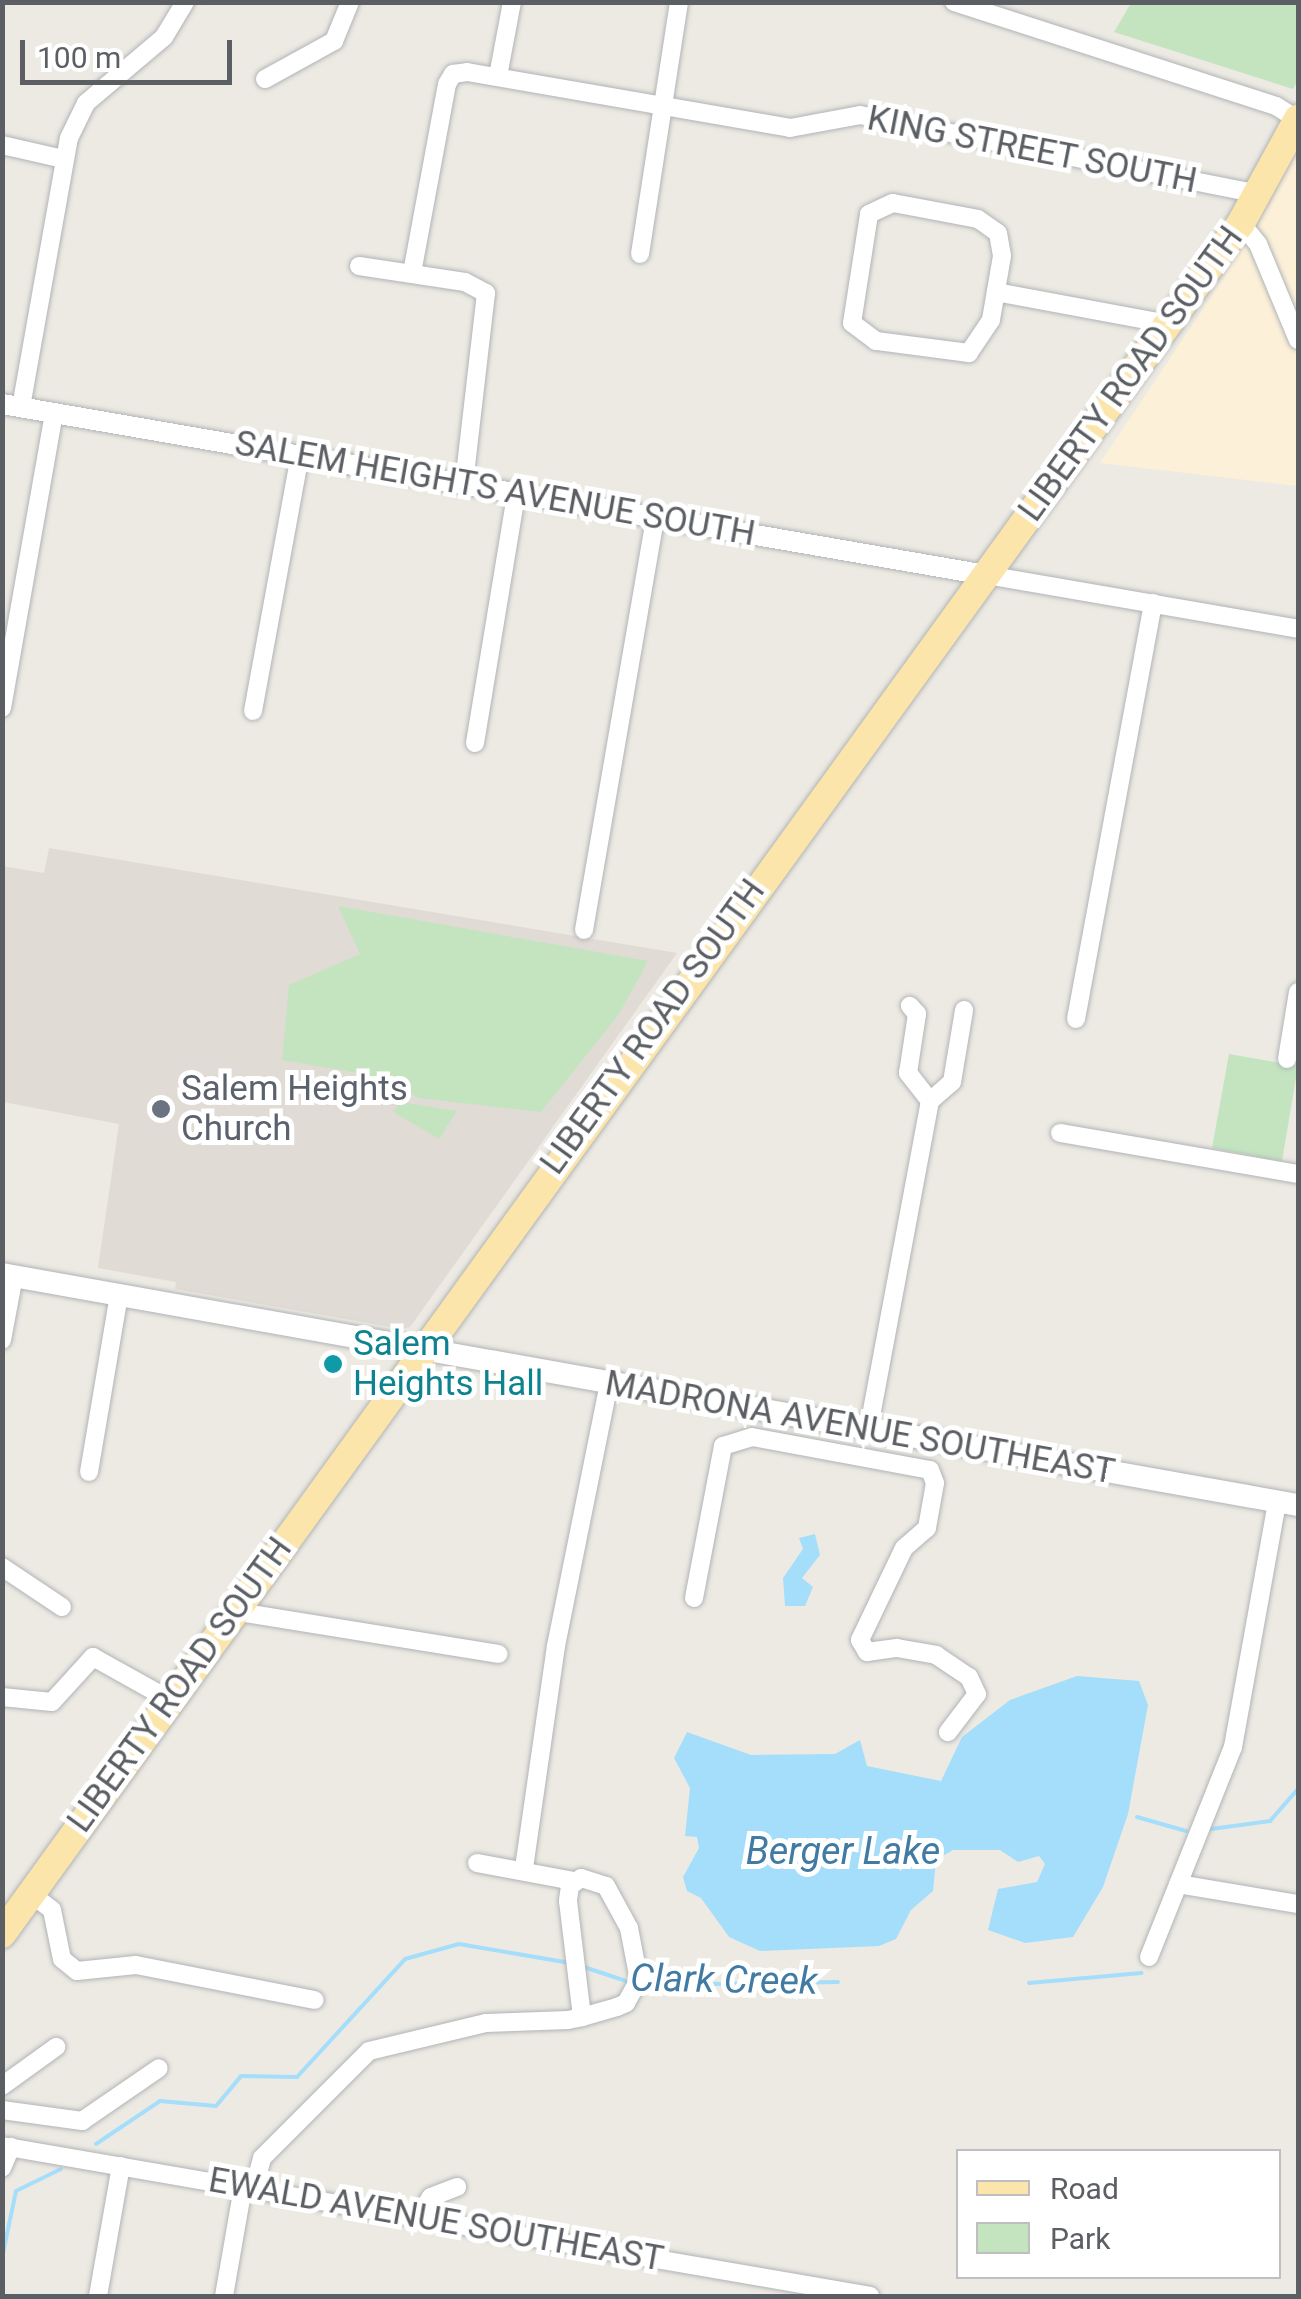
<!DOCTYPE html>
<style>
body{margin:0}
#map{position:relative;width:1301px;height:2299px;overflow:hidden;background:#edeae3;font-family:Roboto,sans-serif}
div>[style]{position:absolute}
.commercial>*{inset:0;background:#fcf0d9}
.education>*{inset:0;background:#e0dbd4}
.green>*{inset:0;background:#c4e4c0}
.water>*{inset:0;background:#a5defb}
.stream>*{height:4px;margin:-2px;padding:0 2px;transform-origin:2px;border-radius:2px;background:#a5defb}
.roads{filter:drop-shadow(0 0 2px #b0b4b7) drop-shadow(0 0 2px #b0b4b7)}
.minor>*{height:18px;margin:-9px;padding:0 9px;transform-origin:9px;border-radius:9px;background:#fff}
.tertiary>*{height:20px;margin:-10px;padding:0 10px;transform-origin:10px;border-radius:10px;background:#fff}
.secondary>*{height:22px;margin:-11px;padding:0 11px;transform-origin:11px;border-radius:11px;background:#fff}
.primary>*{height:28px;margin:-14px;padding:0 14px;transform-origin:14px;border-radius:14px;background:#fbe5aa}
.dots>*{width:28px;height:28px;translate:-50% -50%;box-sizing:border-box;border:5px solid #fff;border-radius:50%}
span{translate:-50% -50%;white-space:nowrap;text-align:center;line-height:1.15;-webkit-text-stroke:10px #fff;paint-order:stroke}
.street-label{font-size:35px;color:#5b5f63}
.worship-label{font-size:35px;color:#5b616d}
.left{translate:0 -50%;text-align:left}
.culture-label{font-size:35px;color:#0d838f}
.water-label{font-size:38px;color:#417aa3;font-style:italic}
.frame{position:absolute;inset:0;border:5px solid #5b5f63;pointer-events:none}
.legend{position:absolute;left:956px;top:2149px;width:325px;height:130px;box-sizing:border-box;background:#fff;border:2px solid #bdbfc1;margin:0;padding:12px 18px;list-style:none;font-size:30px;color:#5b5f63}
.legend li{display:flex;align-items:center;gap:20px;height:50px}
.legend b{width:50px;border:2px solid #bdbfc1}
.scale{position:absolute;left:20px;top:40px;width:212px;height:45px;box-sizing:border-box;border:5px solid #5b5f63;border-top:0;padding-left:12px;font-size:30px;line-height:35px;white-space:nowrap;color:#5b5f63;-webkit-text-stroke:8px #fff;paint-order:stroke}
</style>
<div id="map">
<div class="commercial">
<i style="clip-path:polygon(1298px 145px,1298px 486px,1100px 463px,1227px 273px)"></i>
</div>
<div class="education">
<i style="clip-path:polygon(49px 848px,677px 953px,410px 1327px,402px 1329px,175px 1289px,176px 1282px,98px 1268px,119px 1124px,3px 1102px,2px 866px,44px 873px)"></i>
</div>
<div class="green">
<i style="clip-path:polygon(1131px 3px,1298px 3px,1298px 80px,1293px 89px,1114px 32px)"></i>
<i style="clip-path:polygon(338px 906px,648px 961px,619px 1014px,541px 1112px,419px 1098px,364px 1074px,282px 1060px,289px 985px,360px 954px)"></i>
<i style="clip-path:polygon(1229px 1054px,1298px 1066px,1282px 1161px,1212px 1148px)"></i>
<i style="clip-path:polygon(400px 1102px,457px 1111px,439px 1139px,393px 1112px)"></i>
</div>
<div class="water">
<i style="clip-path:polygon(815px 1534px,820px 1555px,802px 1578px,813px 1587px,805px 1606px,785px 1606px,783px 1578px,803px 1549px,799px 1538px)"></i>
<i style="clip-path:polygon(1077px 1676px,1139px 1681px,1148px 1705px,1128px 1814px,1103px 1887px,1073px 1937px,1025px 1943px,988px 1930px,998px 1889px,1037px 1882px,1045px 1864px,1039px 1856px,1018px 1862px,1000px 1850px,953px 1850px,936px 1860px,933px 1891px,911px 1910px,896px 1939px,879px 1946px,760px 1951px,729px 1937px,701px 1898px,687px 1891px,683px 1877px,699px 1848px,697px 1837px,685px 1836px,690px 1788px,674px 1758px,687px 1732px,751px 1755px,835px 1754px,860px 1740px,867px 1766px,941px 1781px,962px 1737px,1010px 1700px)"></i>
</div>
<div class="stream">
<i style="left:1137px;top:1817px;width:51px;rotate:15.9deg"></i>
<i style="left:1211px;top:1829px;width:60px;rotate:-7.7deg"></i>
<i style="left:1270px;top:1821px;width:43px;rotate:-48.8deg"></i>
<i style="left:584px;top:1967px;width:51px;rotate:18.4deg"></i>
<i style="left:1029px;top:1983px;width:113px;rotate:-5.1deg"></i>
<i style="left:646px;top:1985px;width:192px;rotate:-0.9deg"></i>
<i style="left:96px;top:2144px;width:77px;rotate:-33.9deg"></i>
<i style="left:160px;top:2101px;width:56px;rotate:5.1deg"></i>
<i style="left:216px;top:2106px;width:39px;rotate:-50deg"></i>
<i style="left:241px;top:2076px;width:56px;rotate:1deg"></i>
<i style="left:297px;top:2077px;width:160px;rotate:-47.5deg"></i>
<i style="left:405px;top:1959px;width:56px;rotate:-15.5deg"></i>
<i style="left:459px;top:1944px;width:113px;rotate:9.7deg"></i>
<i style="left:2px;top:2258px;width:68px;rotate:-78.2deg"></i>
<i style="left:16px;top:2191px;width:50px;rotate:-26.1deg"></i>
</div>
<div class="roads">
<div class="minor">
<i style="left:954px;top:2px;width:338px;rotate:17.9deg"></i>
<i style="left:1276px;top:106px;width:26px;rotate:32deg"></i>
<i style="left:498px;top:76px;width:75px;rotate:-79.3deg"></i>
<i style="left:265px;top:79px;width:79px;rotate:-28.8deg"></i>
<i style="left:334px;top:41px;width:42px;rotate:-67.7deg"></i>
<i style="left:2px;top:145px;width:63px;rotate:12.9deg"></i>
<i style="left:893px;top:203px;width:86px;rotate:10.7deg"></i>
<i style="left:978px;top:219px;width:24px;rotate:35deg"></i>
<i style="left:998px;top:233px;width:23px;rotate:80deg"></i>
<i style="left:1002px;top:256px;width:65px;rotate:99.8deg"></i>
<i style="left:991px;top:320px;width:40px;rotate:124deg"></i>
<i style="left:969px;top:353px;width:94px;rotate:-172.6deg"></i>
<i style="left:876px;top:341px;width:30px;rotate:-143deg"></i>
<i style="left:852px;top:323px;width:110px;rotate:-81.1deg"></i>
<i style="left:869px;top:214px;width:26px;rotate:-25deg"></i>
<i style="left:1241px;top:223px;width:27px;rotate:51deg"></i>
<i style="left:1258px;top:244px;width:104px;rotate:67.4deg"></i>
<i style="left:640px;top:254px;width:255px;rotate:-81.2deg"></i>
<i style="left:359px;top:266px;width:107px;rotate:8.6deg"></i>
<i style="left:465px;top:282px;width:24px;rotate:28deg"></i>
<i style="left:486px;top:293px;width:192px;rotate:96.6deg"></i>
<i style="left:412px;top:273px;width:192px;rotate:-79.5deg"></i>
<i style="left:447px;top:84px;width:12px;rotate:-59deg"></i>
<i style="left:453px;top:74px;width:14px;rotate:-8deg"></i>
<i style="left:467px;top:72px;width:328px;rotate:9.8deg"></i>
<i style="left:790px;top:128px;width:71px;rotate:-10.5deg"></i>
<i style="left:860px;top:115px;width:406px;rotate:11.2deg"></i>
<i style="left:996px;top:292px;width:175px;rotate:10.5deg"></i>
<i style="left:21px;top:407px;width:273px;rotate:-79.9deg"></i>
<i style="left:69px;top:138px;width:39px;rotate:-64deg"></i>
<i style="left:86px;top:103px;width:102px;rotate:-40.2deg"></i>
<i style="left:164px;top:37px;width:41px;rotate:-59deg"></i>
<i style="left:986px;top:575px;width:317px;rotate:9.8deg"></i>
<i style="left:2px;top:708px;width:300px;rotate:-80deg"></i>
<i style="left:253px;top:711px;width:259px;rotate:-79.6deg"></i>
<i style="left:475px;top:743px;width:252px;rotate:-80.6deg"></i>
<i style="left:584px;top:930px;width:419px;rotate:-80.2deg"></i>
<i style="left:1076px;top:1019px;width:423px;rotate:-79.5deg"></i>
<i style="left:1287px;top:1059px;width:68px;rotate:-80.7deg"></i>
<i style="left:930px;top:1101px;width:29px;rotate:-41deg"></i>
<i style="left:952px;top:1082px;width:73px;rotate:-80.5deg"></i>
<i style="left:1060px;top:1133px;width:242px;rotate:9.8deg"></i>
<i style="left:2px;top:1340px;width:65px;rotate:-79.4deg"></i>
<i style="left:868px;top:1432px;width:337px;rotate:-79.4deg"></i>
<i style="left:930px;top:1101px;width:36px;rotate:-128deg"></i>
<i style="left:908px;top:1073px;width:60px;rotate:-81.3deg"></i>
<i style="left:917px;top:1014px;width:11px;rotate:-131deg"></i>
<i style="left:89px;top:1472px;width:181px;rotate:-80.4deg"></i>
<i style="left:2px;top:1567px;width:72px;rotate:33.7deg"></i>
<i style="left:694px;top:1598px;width:155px;rotate:-79.2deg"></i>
<i style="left:723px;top:1446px;width:30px;rotate:-17deg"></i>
<i style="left:752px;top:1437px;width:181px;rotate:10.5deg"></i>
<i style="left:930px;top:1470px;width:14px;rotate:69deg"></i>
<i style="left:935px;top:1483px;width:46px;rotate:100.1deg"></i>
<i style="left:927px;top:1528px;width:30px;rotate:139deg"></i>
<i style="left:904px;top:1548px;width:102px;rotate:115.6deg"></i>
<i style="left:860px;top:1640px;width:14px;rotate:60deg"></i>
<i style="left:867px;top:1652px;width:30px;rotate:-8deg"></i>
<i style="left:897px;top:1648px;width:40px;rotate:10deg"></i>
<i style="left:936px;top:1655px;width:40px;rotate:34deg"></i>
<i style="left:969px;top:1677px;width:19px;rotate:65deg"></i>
<i style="left:977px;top:1694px;width:48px;rotate:127.3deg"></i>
<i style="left:233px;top:1611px;width:269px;rotate:9.2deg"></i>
<i style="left:2px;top:1697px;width:50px;rotate:5.7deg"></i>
<i style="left:52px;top:1702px;width:61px;rotate:-47.7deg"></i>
<i style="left:93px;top:1657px;width:88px;rotate:29.2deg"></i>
<i style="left:477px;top:1863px;width:98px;rotate:10.6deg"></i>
<i style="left:524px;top:1868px;width:224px;rotate:-81.8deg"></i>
<i style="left:556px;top:1646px;width:268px;rotate:-78.6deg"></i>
<i style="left:1178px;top:1884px;width:122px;rotate:9.5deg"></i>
<i style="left:31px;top:1894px;width:26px;rotate:37deg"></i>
<i style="left:52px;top:1910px;width:50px;rotate:78.5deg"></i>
<i style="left:62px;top:1959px;width:19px;rotate:39deg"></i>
<i style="left:77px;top:1971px;width:59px;rotate:-5.8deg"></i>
<i style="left:136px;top:1965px;width:182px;rotate:11.1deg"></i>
<i style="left:1149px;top:1957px;width:226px;rotate:-68.2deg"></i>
<i style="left:1233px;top:1747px;width:249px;rotate:-79.8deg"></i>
<i style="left:2px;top:2086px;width:67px;rotate:-35.8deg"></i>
<i style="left:2px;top:2110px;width:81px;rotate:7.8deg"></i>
<i style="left:82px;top:2121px;width:93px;rotate:-34.5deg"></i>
<i style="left:2px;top:2146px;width:881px;rotate:9.8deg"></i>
<i style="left:2px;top:2168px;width:23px;rotate:-67deg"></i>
<i style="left:254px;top:2188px;width:31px;rotate:-75deg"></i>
<i style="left:262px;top:2158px;width:151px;rotate:-45deg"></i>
<i style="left:369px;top:2051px;width:120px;rotate:-13.5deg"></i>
<i style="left:486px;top:2023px;width:82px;rotate:-2.1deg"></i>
<i style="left:568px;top:2020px;width:14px;rotate:-12deg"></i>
<i style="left:582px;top:2017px;width:36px;rotate:-16deg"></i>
<i style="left:617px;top:2007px;width:10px;rotate:-24deg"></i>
<i style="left:626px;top:2003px;width:26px;rotate:-61deg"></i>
<i style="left:639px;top:1980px;width:53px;rotate:-100.9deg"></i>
<i style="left:629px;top:1928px;width:48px;rotate:-118.7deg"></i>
<i style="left:606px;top:1886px;width:26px;rotate:-162deg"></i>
<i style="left:581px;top:1878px;width:14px;rotate:144deg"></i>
<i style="left:570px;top:1886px;width:15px;rotate:98deg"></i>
<i style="left:568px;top:1901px;width:117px;rotate:83.1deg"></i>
<i style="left:419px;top:2216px;width:22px;rotate:-58deg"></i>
<i style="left:431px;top:2197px;width:28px;rotate:-21deg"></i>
<i style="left:98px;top:2296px;width:132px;rotate:-80deg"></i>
<i style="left:224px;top:2296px;width:111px;rotate:-80.1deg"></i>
</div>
<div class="tertiary">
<i style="left:2px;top:404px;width:999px;rotate:9.86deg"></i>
</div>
<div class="secondary">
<i style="left:2px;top:1274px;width:1316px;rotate:10.11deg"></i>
</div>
<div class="primary">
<i style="left:2px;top:1934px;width:2112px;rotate:-54.09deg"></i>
<i style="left:1241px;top:223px;width:119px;rotate:-61.3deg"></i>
</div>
</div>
<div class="dots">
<i style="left:161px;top:1109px;background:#6b7280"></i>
<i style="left:333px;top:1364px;background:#0f9aa8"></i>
</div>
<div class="street-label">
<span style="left:1032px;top:150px;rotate:11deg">KING STREET SOUTH</span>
<span style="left:1131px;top:374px;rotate:-54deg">LIBERTY ROAD SOUTH</span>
<span style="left:495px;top:489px;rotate:10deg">SALEM HEIGHTS AVENUE SOUTH</span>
<span style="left:653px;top:1027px;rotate:-54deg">LIBERTY ROAD SOUTH</span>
<span style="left:860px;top:1428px;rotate:10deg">MADRONA AVENUE SOUTHEAST</span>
<span style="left:180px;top:1685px;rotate:-54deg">LIBERTY ROAD SOUTH</span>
<span style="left:436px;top:2220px;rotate:10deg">EWALD AVENUE SOUTHEAST</span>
</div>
<div class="worship-label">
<span class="left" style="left:181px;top:1109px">Salem Heights<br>Church</span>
</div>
<div class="culture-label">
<span class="left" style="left:353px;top:1364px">Salem<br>Heights Hall</span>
</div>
<div class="water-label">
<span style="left:843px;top:1852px">Berger Lake</span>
<span style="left:724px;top:1980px;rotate:1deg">Clark Creek</span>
</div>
<div class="frame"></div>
<ul class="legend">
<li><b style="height:12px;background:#fbe5aa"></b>Road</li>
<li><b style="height:28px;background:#c4e4c0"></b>Park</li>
</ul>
<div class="scale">100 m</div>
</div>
